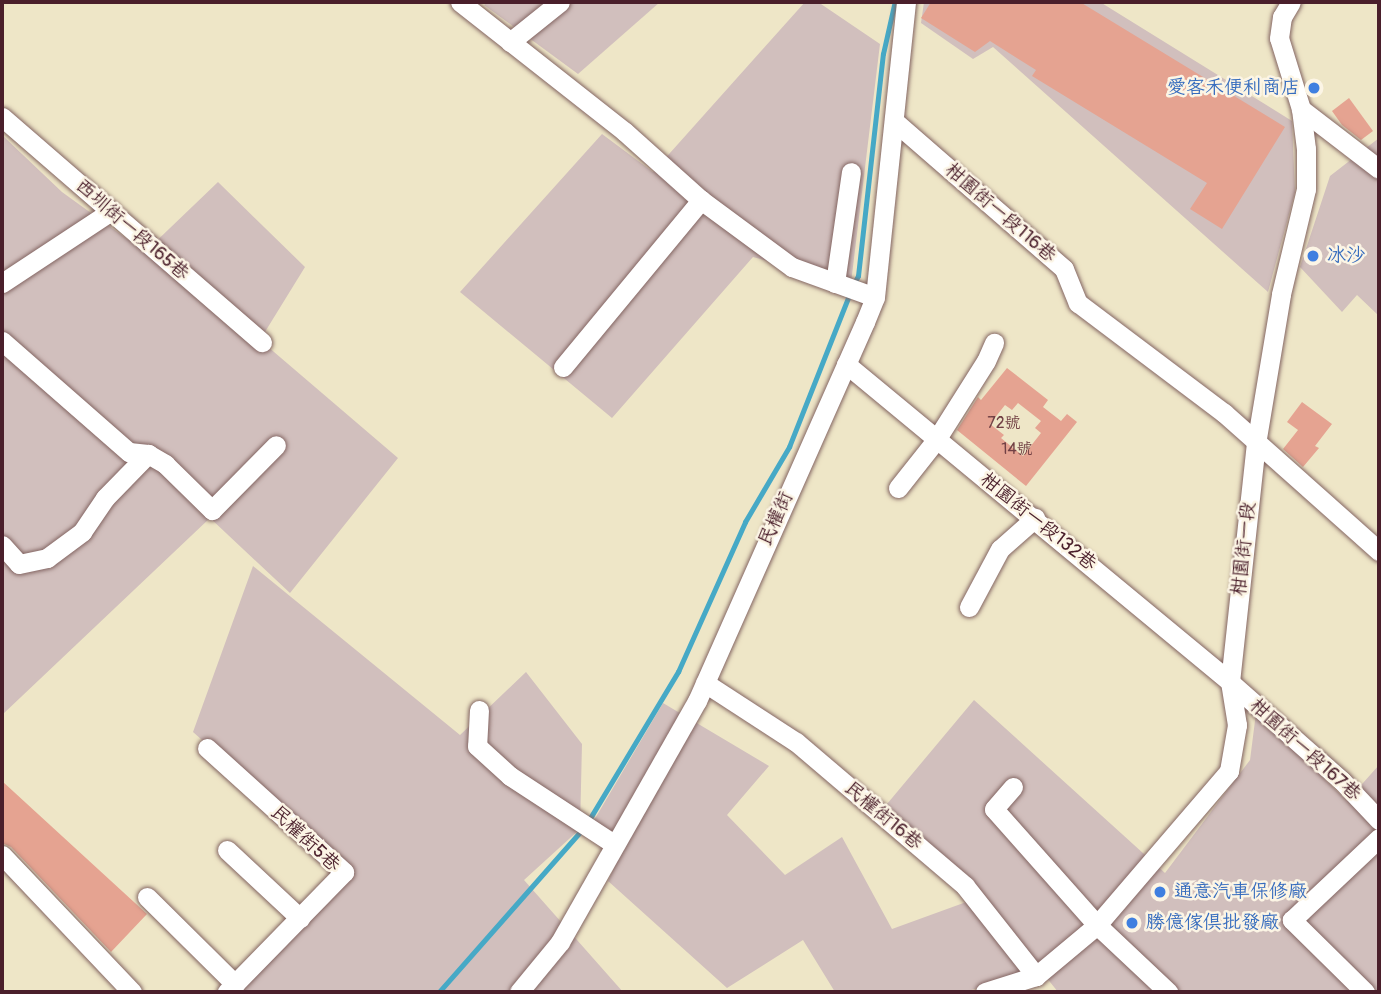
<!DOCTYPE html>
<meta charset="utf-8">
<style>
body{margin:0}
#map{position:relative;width:1381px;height:994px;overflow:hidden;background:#eee6c7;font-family:Pangolin,"LXGW WenKai TC",sans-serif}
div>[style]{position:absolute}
.industrial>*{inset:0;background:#d1bfbd}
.stream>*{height:4.5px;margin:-2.25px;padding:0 2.25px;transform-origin:2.25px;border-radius:2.25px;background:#46a9c6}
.building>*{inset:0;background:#e5a391}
.roads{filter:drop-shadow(0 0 2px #836562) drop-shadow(0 0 2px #836562)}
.minor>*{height:19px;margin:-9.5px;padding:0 9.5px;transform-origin:9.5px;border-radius:9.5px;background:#fff}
.dots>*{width:19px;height:19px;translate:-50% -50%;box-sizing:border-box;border:4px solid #fcf5e5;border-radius:50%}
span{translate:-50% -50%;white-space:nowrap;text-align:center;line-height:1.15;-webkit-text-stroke:5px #fcf5e5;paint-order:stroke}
.number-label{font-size:16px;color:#714044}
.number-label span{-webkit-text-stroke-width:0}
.shop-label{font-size:19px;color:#366cbe}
.right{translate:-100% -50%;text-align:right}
.left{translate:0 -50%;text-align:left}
.street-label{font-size:19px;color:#4a1f2b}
.frame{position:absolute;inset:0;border:4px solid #4a1f2b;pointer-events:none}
</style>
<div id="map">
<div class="industrial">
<i style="clip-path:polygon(488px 2px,660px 2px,578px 74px,484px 5px)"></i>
<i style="clip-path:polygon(805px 2px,818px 2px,880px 44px,851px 283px,753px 257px,612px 418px,460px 292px,602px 134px,653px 172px)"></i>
<i style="clip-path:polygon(924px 2px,1100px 2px,1292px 121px,1295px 192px,1268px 292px,993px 47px,973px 59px,921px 23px)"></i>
<i style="clip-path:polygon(2px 135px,62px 192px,145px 252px,218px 182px,305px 267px,260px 340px,398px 458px,290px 593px,210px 518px,2px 715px)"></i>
<i style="clip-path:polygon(1379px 138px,1379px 316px,1357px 295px,1342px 312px,1300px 267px,1330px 176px)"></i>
<i style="clip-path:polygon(253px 566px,460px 735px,526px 672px,582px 744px,580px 829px,524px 880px,623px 992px,241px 992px,352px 872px,193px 732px)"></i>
<i style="clip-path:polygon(974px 700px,1165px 873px,1250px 760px,1256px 713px,1347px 801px,1379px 765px,1379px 992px,1058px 992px,970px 882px,882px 810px)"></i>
<i style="clip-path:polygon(663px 703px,769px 766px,727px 815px,785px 875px,842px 837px,892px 929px,969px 901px,1030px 974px,964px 992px,835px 992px,803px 940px,727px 988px,608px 881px,626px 842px,593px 822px)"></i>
</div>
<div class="stream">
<i style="left:853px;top:285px;width:10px;rotate:-61deg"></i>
<i style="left:858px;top:276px;width:223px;rotate:-83.6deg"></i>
<i style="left:883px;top:54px;width:50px;rotate:-77.3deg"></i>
<i style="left:589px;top:820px;width:173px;rotate:-59deg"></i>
<i style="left:678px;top:672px;width:164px;rotate:-65.9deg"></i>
<i style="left:745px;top:522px;width:87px;rotate:-59.6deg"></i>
<i style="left:789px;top:447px;width:166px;rotate:-68.4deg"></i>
<i style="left:439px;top:992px;width:216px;rotate:-48.6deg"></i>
</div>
<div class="building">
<i style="clip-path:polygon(931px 2px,1080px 2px,1285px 127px,1222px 229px,1190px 209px,1207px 183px,1032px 76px,1036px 70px,990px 41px,975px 52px,921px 18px)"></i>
<i style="clip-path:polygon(1349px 98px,1373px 131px,1361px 140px,1342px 125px,1332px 111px)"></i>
<i style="clip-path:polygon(evenodd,1007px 368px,1048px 400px,1043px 407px,1061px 421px,1067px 414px,1077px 422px,1026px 486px,957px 430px,978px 397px,981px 400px,1007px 368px,1018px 403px,1041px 421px,1035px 428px,1041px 433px,1023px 456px,1001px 438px,1004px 435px,990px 424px,1005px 405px,1012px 410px,1018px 403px)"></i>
<i style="clip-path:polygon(1302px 402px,1332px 424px,1315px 446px,1319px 448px,1303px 467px,1283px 449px,1298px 430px,1287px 422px)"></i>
<i style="clip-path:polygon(2px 781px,147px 914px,111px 952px,11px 847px,2px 843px)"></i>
</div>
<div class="roads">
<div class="minor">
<i style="left:460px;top:2px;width:210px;rotate:38.2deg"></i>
<i style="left:625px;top:132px;width:102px;rotate:41.8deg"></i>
<i style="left:701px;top:200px;width:113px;rotate:36.4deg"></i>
<i style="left:792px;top:267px;width:88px;rotate:19.9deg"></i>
<i style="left:510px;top:42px;width:64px;rotate:-38.7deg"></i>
<i style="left:1301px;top:109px;width:98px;rotate:37.6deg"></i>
<i style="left:2px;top:117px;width:344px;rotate:40.9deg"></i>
<i style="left:894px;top:121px;width:225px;rotate:41deg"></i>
<i style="left:1064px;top:269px;width:37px;rotate:68deg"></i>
<i style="left:1078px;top:303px;width:183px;rotate:37deg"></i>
<i style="left:1224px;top:413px;width:208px;rotate:41.7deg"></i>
<i style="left:2px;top:283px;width:131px;rotate:-33.4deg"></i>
<i style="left:835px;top:283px;width:112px;rotate:-81.8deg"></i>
<i style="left:2px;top:341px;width:169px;rotate:41.2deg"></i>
<i style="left:129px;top:452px;width:19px;rotate:6deg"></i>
<i style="left:148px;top:454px;width:20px;rotate:30deg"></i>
<i style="left:165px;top:464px;width:66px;rotate:44.4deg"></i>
<i style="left:212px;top:510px;width:91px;rotate:-45.4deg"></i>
<i style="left:846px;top:364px;width:499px;rotate:39.6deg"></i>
<i style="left:1230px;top:682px;width:149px;rotate:41.5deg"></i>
<i style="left:1342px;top:781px;width:54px;rotate:46.5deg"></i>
<i style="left:563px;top:367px;width:217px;rotate:-50.4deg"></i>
<i style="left:898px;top:488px;width:61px;rotate:-51.6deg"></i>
<i style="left:936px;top:440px;width:93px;rotate:-57.7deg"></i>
<i style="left:986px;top:361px;width:20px;rotate:-66deg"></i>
<i style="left:2px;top:545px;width:25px;rotate:48deg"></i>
<i style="left:19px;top:564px;width:29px;rotate:-12deg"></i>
<i style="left:47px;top:558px;width:44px;rotate:-36.6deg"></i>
<i style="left:82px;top:532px;width:41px;rotate:-55.9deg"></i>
<i style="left:105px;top:498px;width:62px;rotate:-45.7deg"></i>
<i style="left:969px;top:607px;width:66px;rotate:-61.9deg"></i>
<i style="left:1000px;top:549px;width:47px;rotate:-41.5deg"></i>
<i style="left:705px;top:683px;width:108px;rotate:33deg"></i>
<i style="left:796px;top:742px;width:222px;rotate:40.4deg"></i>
<i style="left:965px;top:886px;width:115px;rotate:51.7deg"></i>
<i style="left:479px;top:710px;width:36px;rotate:93deg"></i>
<i style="left:477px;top:746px;width:45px;rotate:42.3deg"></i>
<i style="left:510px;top:776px;width:124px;rotate:33.2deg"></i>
<i style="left:207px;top:748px;width:185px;rotate:42.1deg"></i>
<i style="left:344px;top:872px;width:168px;rotate:134.3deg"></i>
<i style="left:1013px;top:787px;width:29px;rotate:131deg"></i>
<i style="left:994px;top:809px;width:155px;rotate:48.4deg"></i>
<i style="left:1097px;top:925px;width:98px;rotate:43.3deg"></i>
<i style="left:227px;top:850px;width:100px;rotate:43deg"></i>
<i style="left:2px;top:855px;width:189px;rotate:46.5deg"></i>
<i style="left:147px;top:897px;width:124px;rotate:44.7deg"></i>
<i style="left:519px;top:992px;width:65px;rotate:-50.6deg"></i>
<i style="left:560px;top:942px;width:277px;rotate:-60.4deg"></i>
<i style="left:697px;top:701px;width:415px;rotate:-66.1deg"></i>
<i style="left:865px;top:322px;width:27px;rotate:-68deg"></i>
<i style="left:875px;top:297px;width:297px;rotate:-84deg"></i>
<i style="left:985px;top:992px;width:53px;rotate:-17.4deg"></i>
<i style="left:1036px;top:976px;width:80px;rotate:-39.9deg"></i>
<i style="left:1097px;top:925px;width:203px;rotate:-49.4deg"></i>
<i style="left:1229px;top:771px;width:47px;rotate:-80.1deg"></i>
<i style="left:1237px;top:725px;width:44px;rotate:-99.2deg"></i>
<i style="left:1230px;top:682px;width:239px;rotate:-83.8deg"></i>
<i style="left:1256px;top:444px;width:152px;rotate:-80.5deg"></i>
<i style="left:1281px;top:294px;width:108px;rotate:-76.6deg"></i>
<i style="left:1306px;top:189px;width:40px;rotate:-90deg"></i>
<i style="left:1306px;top:149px;width:40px;rotate:-97.1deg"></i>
<i style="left:1301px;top:109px;width:74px;rotate:-107.2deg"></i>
<i style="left:1279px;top:38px;width:21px;rotate:-82deg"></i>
<i style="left:1282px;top:17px;width:17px;rotate:-59deg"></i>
<i style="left:1365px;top:992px;width:103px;rotate:-135.4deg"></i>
<i style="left:1292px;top:920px;width:120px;rotate:-43.3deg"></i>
</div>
</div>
<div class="dots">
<i style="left:1314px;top:88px;background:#3f7fe0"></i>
<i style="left:1313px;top:256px;background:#3f7fe0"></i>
<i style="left:1160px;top:892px;background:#3f7fe0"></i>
<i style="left:1132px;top:923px;background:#3f7fe0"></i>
</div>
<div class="number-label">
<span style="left:1004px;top:423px">72號</span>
<span style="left:1017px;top:449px">14號</span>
</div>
<div class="shop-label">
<span class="right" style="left:1300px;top:88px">愛客禾便利商店</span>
<span class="left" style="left:1327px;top:256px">冰沙</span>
<span class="left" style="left:1174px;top:892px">通意汽車保修廠</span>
<span class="left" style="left:1146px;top:923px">勝億傢俱批發廠</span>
</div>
<div class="street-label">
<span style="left:1000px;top:213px;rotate:41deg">柑園街一段116巷</span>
<span style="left:132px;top:230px;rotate:41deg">西圳街一段165巷</span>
<span style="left:776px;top:519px;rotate:-66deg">民權街</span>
<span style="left:1038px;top:522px;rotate:39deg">柑園街一段132巷</span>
<span style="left:1244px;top:549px;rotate:-84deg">柑園街一段</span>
<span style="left:1305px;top:750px;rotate:42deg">柑園街一段167巷</span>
<span style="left:883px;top:816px;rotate:40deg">民權街16巷</span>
<span style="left:305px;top:839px;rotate:43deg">民權街5巷</span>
</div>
<div class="frame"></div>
</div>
